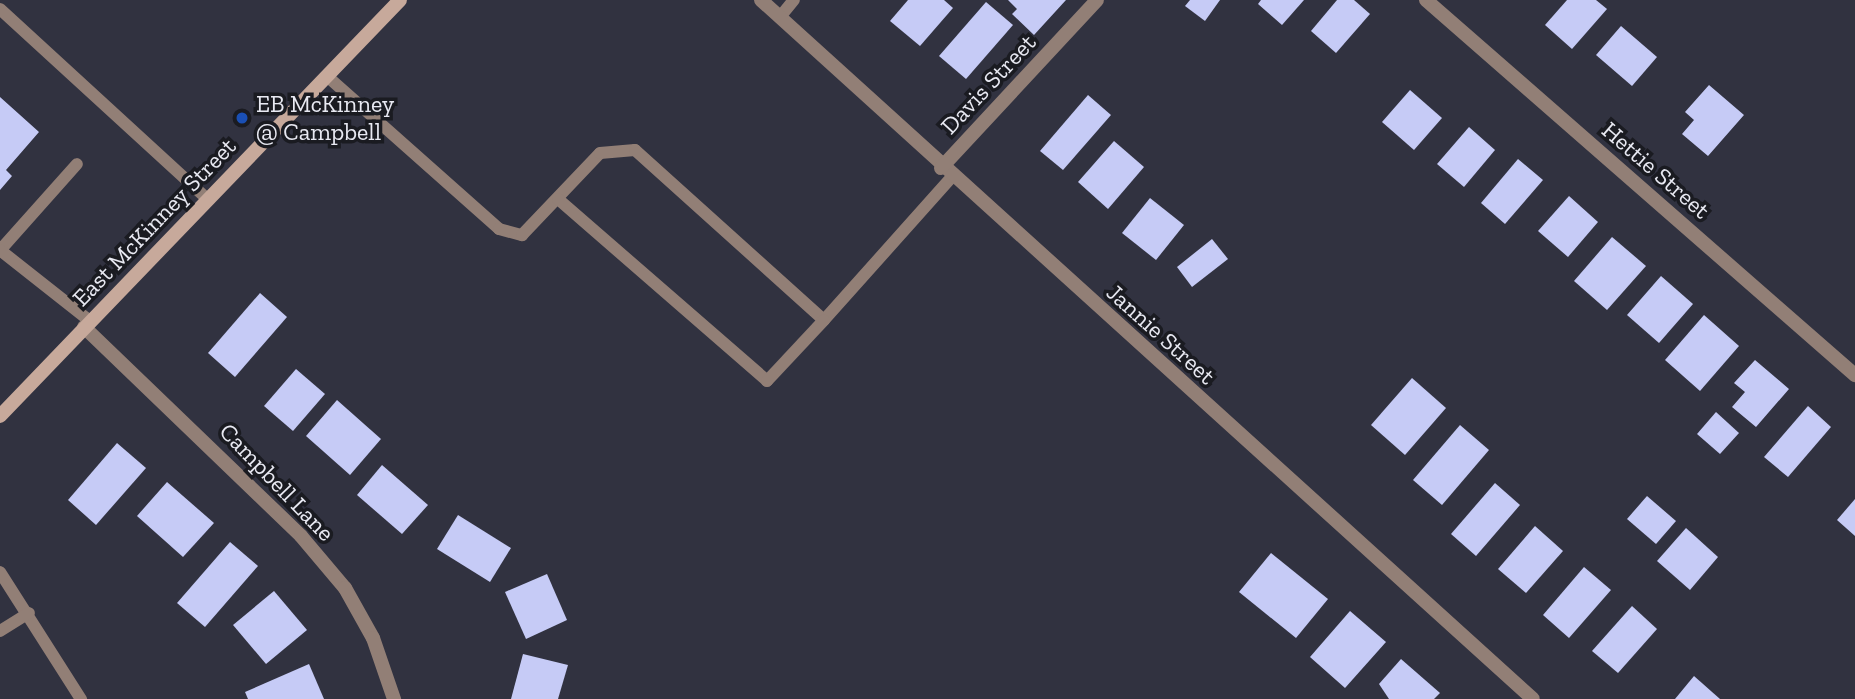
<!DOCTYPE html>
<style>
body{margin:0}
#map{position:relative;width:1855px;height:699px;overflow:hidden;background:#313240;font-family:"Zilla Slab",serif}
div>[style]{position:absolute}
.building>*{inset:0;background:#c6cbf6}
.lane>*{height:12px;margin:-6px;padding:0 6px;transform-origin:6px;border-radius:6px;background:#927f76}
.street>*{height:14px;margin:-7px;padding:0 7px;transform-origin:7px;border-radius:7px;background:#927f76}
.secondary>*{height:14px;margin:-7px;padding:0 7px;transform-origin:7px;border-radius:7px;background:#c7a99b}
.dots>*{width:19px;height:19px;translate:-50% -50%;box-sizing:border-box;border:4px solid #1a1b21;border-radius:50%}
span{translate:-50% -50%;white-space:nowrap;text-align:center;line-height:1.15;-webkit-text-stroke:7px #1a1b21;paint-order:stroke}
.street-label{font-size:24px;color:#e8e9f2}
.poi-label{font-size:24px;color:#e8e9f2}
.left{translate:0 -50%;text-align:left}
</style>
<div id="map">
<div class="building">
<i style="clip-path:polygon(908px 0,944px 0,953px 8px,920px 46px,890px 21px)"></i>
<i style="clip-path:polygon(1008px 0,1066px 0,1034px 35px,1012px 14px,1017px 9px)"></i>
<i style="clip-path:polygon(1190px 0,1220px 0,1205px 21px,1185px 6px)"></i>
<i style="clip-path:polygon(1261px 0,1304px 0,1282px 25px,1258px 4px)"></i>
<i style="clip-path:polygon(1337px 0,1354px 0,1370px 14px,1336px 53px,1311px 31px)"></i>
<i style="clip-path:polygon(1567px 0,1596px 0,1607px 9px,1572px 49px,1545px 25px)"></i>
<i style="clip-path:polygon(986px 2px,1013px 25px,966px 79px,939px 56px)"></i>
<i style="clip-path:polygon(1621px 26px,1657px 57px,1632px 86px,1596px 55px)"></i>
<i style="clip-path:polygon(1709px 85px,1744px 115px,1708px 156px,1682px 134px,1694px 120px,1685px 112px)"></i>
<i style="clip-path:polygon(1410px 90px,1442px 118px,1414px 150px,1382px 122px)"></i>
<i style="clip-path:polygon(1088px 95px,1111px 115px,1063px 170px,1040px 151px)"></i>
<i style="clip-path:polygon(0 97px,39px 132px,6px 170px,12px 176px,0 190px)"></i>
<i style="clip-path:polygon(1469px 127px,1495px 150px,1464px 187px,1437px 164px)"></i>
<i style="clip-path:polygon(1114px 141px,1144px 167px,1108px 209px,1078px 182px)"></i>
<i style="clip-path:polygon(1518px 159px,1543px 180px,1505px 224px,1481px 203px)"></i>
<i style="clip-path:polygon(1569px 196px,1598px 222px,1568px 257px,1538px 231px)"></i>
<i style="clip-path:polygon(1150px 198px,1184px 225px,1156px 260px,1122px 233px)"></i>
<i style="clip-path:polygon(1612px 237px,1646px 266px,1607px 310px,1574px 281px)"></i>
<i style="clip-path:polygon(1212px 239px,1228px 259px,1192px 287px,1177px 267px)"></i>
<i style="clip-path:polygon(1661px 276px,1693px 304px,1659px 343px,1627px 315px)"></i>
<i style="clip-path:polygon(260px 293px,287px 317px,235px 377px,208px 353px)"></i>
<i style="clip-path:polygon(1704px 315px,1739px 346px,1700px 391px,1665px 360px)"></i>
<i style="clip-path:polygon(1755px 360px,1789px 389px,1756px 427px,1732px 407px,1745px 392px,1734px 383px)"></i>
<i style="clip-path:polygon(296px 369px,325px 394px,293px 431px,264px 406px)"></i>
<i style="clip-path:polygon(1412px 378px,1446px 408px,1405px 455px,1371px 425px)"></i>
<i style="clip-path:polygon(337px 400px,381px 439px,350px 475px,306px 436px)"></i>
<i style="clip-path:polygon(1808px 406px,1831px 427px,1788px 477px,1764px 457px)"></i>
<i style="clip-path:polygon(1716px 412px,1739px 433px,1720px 454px,1697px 434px)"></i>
<i style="clip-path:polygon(1460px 425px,1489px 450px,1442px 505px,1413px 480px)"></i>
<i style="clip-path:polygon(117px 443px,146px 468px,96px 525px,68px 500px)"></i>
<i style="clip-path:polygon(382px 465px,428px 505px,402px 534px,357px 495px)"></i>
<i style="clip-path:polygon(167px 482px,214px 523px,183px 557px,137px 516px)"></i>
<i style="clip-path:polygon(1495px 483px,1520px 505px,1476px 556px,1451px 534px)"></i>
<i style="clip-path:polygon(1647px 496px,1676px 521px,1656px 544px,1627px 519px)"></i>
<i style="clip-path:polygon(1855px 499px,1855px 536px,1837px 520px)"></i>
<i style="clip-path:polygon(458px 515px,511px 548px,490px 582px,437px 549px)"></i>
<i style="clip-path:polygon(1535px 526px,1563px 551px,1526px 593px,1498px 569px)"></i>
<i style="clip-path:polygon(1686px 528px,1718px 557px,1690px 590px,1657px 561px)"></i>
<i style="clip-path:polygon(230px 542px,258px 566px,205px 627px,177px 603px)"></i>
<i style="clip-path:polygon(1271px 553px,1328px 599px,1296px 638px,1239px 592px)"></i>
<i style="clip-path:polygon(1584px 567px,1611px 590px,1569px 638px,1543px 615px)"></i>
<i style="clip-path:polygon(547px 574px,567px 620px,526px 639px,505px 592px)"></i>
<i style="clip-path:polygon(274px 591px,307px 630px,266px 664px,233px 625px)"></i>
<i style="clip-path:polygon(1632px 606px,1657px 629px,1618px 673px,1592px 651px)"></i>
<i style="clip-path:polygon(1350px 611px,1386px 642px,1345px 688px,1310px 657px)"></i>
<i style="clip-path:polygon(523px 654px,568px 665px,558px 699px,511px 699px)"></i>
<i style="clip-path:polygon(1401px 659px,1440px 693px,1434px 699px,1389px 699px,1379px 684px)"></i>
<i style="clip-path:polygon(309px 664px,324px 699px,248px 699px,245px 692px)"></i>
<i style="clip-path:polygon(1694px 676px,1720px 699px,1675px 699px)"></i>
</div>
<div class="lane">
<i style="left:0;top:9px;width:281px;rotate:42.5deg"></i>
<i style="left:780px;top:17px;width:22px;rotate:-51deg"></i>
<i style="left:328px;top:77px;width:229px;rotate:41.6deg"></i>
<i style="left:499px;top:229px;width:24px;rotate:15deg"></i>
<i style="left:522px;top:235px;width:113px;rotate:-46.4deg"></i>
<i style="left:600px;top:153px;width:35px;rotate:-5deg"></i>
<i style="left:635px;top:150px;width:254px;rotate:42deg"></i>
<i style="left:824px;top:320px;width:192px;rotate:-48.2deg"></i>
<i style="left:558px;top:199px;width:277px;rotate:41deg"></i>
<i style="left:767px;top:381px;width:83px;rotate:-46.9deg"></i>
<i style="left:3px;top:247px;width:111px;rotate:-48.3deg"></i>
<i style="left:0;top:250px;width:115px;rotate:38.3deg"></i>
<i style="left:0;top:572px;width:151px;rotate:57.5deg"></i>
<i style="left:0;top:631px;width:34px;rotate:-32deg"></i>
</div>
<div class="street">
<i style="left:761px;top:0;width:1041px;rotate:42.16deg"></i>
<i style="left:1426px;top:0;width:570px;rotate:41.16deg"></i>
<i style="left:941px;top:168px;width:229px;rotate:-47.1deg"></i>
<i style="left:84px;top:327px;width:301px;rotate:43.9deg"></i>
<i style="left:301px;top:536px;width:68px;rotate:49.8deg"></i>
<i style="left:345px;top:588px;width:57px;rotate:60.8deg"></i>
<i style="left:373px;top:638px;width:65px;rotate:71deg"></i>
</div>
<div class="secondary">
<i style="left:0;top:416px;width:577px;rotate:-46.12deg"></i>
</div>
<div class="dots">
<i style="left:242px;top:118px;background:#1a4fb4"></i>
</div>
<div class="street-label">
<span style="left:988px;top:84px;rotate:-47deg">Davis Street</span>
<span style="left:1656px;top:170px;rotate:41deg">Hettie Street</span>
<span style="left:154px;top:222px;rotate:-46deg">East McKinney Street</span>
<span style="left:1161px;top:334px;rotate:42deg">Jannie Street</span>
<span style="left:277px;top:482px;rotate:46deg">Campbell Lane</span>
</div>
<div class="poi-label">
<span class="left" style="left:256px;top:118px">EB McKinney<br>@ Campbell</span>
</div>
</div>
